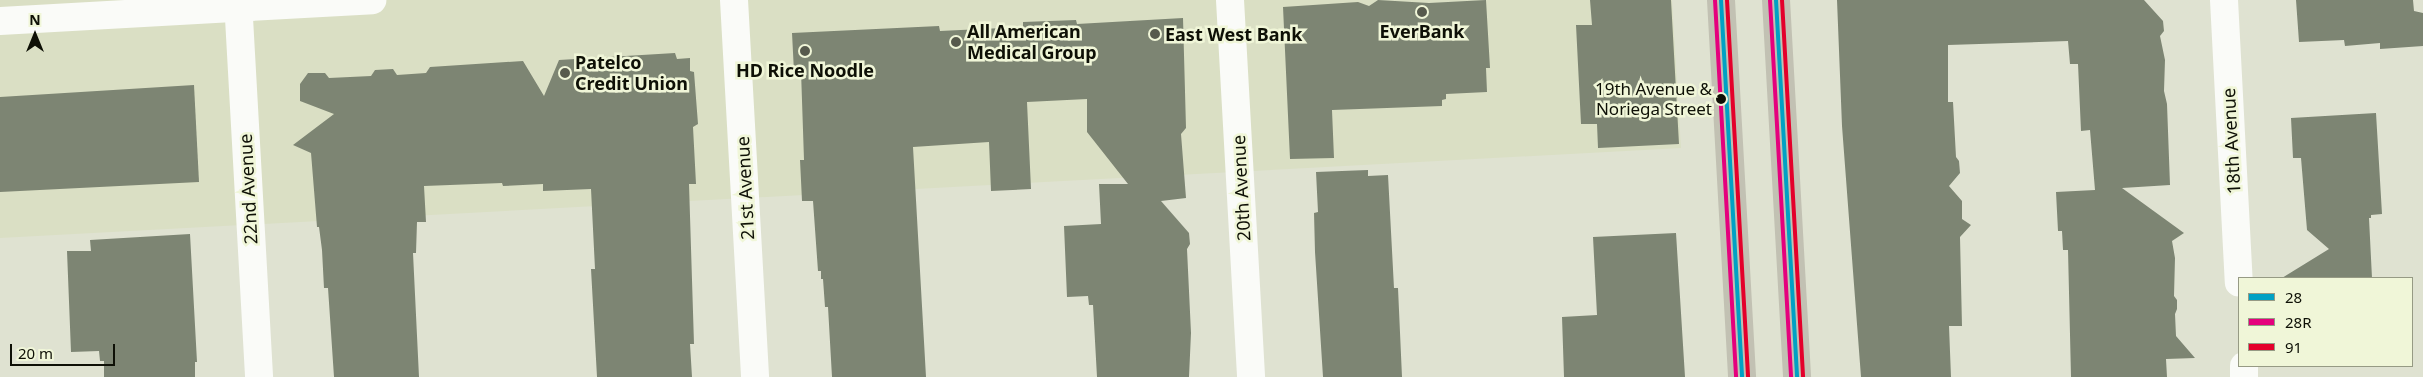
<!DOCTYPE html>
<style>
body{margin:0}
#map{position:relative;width:2423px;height:377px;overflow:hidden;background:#dfe2d1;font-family:"Noto Sans",sans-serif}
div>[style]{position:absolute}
.built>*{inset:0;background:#dadfc4}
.building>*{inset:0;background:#7d8573}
.minor>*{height:28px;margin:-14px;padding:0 14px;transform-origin:14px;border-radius:14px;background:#fafbf8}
.highway>*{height:28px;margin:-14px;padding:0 14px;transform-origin:14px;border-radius:14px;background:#c2c1b3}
.bus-1>*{height:4px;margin:-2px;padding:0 2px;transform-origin:2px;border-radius:2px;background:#01a1c4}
.bus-2>*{height:4px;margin:-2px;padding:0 2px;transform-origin:2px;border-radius:2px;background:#e5007d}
.bus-3>*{height:4px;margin:-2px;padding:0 2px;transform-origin:2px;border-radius:2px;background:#e4002b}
.dots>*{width:14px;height:14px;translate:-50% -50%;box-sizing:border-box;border:2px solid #f0f6d8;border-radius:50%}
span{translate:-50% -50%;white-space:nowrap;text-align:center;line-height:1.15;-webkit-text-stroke:5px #f0f6d8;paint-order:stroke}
.bus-label{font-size:17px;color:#0e1006}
.right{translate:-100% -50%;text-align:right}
.poi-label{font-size:18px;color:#0e1006;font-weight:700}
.left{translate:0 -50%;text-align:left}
.street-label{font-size:18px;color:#0e1006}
.legend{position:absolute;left:2238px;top:277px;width:175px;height:90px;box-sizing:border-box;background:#f0f6d8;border:1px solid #969a84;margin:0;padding:6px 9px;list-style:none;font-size:15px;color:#0e1006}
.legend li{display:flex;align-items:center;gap:10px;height:25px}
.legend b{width:25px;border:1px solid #969a84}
.north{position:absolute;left:10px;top:10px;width:50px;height:50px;-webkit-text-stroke:4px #f0f6d8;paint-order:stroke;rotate:0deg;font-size:14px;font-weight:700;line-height:20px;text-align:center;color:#0e1006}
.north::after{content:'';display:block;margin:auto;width:18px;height:22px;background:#0e1006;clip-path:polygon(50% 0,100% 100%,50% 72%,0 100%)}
.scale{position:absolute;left:10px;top:344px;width:105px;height:22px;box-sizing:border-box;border:2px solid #0e1006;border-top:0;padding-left:6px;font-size:15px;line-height:18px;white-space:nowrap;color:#0e1006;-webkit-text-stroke:4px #f0f6d8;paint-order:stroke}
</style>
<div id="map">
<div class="built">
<i style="clip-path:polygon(0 0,1672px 0,1681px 148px,0 238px)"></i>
</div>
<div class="building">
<i style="clip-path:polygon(1378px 0,1429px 3px,1486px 0,1490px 68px,1486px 68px,1487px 92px,1446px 94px,1446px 99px,1442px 100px,1442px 106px,1332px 110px,1334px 158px,1290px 159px,1283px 7px,1358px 2px,1369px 6px)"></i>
<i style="clip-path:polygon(1590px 0,1671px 0,1679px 144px,1598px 148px,1597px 124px,1581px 124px,1576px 25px,1592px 25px)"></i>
<i style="clip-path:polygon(1837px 0,2144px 0,2163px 21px,2164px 31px,2160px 36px,2165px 60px,2164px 91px,2167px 104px,2170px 185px,2122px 188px,2184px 233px,2172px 241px,2175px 258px,2174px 296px,2177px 300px,2177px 309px,2175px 314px,2176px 336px,2195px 358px,2166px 359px,2167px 377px,2071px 377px,2068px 250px,2063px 250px,2062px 231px,2058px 231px,2056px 192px,2095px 190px,2090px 130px,2081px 131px,2078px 64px,2070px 64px,2068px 41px,1948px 45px,1948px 102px,1953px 102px,1956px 157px,1959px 161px,1960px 173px,1949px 186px,1962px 201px,1962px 219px,1971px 225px,1960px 237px,1962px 326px,1949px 326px,1951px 377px,1861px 377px,1842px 126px)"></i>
<i style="clip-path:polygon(2296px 0,2413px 0,2414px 11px,2423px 13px,2423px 46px,2380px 49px,2380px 43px,2345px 46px,2344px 40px,2299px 42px)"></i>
<i style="clip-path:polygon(1183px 18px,1186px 128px,1181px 134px,1186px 198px,1161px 201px,1189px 233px,1190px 244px,1187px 249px,1191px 333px,1189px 377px,1097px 377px,1093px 305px,1089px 305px,1088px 296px,1067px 297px,1064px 226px,1101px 224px,1099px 184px,1128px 184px,1087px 132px,1087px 99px,1027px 102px,1031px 189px,991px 191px,989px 142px,913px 147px,926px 377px,832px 377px,828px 307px,825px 307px,823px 279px,821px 279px,821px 271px,818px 271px,813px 201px,802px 201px,800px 160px,804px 160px,801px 71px,794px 72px,792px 33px,939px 26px,940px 31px,1023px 27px,1023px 22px,1076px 20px,1077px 24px)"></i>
<i style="clip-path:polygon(675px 53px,677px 59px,690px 58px,690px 71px,694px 72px,698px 124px,693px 127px,696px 184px,689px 184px,694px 344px,690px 344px,692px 377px,597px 377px,591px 269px,595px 269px,591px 189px,543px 191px,543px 184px,503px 186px,502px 183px,424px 186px,426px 222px,417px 222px,416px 253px,413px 253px,419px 377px,334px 377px,328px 288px,324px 288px,322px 250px,319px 227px,317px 227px,311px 153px,293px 145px,334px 114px,300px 101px,300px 84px,308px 73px,325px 73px,329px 78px,371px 76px,375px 70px,393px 69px,397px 75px,426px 73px,430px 67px,523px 61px,544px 96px,559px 60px)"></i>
<i style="clip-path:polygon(194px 85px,199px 182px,0 192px,0 97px)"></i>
<i style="clip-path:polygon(2376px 113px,2382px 214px,2371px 215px,2371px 218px,2369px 218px,2372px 278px,2282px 278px,2329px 249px,2307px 230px,2301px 158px,2293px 158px,2291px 118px)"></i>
<i style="clip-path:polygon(1368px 170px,1368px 176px,1388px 175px,1394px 288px,1398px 288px,1402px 377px,1323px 377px,1315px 252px,1314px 213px,1318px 212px,1316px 172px)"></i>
<i style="clip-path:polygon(1676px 233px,1685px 377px,1564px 377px,1562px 317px,1597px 315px,1593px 237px)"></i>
<i style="clip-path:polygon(190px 234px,197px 362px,195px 362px,195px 377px,104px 377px,104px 361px,100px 361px,99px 351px,71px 352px,67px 251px,91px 251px,90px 240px)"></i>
</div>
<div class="minor">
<i style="left:238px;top:0;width:378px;rotate:86.8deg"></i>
<i style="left:734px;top:0;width:378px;rotate:86.8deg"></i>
<i style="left:1230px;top:0;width:378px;rotate:86.8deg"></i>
<i style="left:2224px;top:0;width:283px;rotate:87deg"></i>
<i style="left:0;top:21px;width:373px;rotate:-3.2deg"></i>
<i style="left:2244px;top:366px;width:11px;rotate:90deg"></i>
</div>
<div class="highway">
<i style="left:1721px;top:0;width:378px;rotate:86.8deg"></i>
<i style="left:1776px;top:0;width:378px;rotate:86.8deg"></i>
</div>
<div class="bus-1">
<i style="left:1721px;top:0;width:378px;rotate:86.8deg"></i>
<i style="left:1776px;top:0;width:378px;rotate:86.8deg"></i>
</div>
<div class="bus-2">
<i style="left:1715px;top:0;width:378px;rotate:86.8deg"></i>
<i style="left:1770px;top:0;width:378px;rotate:86.8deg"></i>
</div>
<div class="bus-3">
<i style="left:1727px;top:0;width:378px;rotate:86.8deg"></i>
<i style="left:1782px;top:0;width:378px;rotate:86.8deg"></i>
</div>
<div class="dots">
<i style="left:1422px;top:12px;background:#575a4d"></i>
<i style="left:1155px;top:34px;background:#575a4d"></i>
<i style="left:956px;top:42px;background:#575a4d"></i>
<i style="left:805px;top:51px;background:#575a4d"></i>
<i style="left:565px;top:73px;background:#575a4d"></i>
<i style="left:1721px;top:99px;background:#0e1006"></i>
</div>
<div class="bus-label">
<span class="right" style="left:1712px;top:99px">19th Avenue &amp;<br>Noriega Street</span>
</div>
<div class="poi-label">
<span style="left:1422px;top:31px">EverBank</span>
<span class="left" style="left:967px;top:42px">All American<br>Medical Group</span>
<span class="left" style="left:1165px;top:34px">East West Bank</span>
<span class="left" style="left:575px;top:73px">Patelco<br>Credit Union</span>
<span style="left:805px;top:70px">HD Rice Noodle</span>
</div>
<div class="street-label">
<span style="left:2231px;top:141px;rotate:-93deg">18th Avenue</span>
<span style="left:745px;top:188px;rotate:-93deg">21st Avenue</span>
<span style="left:1241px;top:188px;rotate:-93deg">20th Avenue</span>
<span style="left:248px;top:189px;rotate:-93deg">22nd Avenue</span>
</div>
<ul class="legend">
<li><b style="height:6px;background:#01a1c4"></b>28</li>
<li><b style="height:6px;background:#e5007d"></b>28R</li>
<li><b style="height:6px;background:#e4002b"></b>91</li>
</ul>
<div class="north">N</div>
<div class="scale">20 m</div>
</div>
